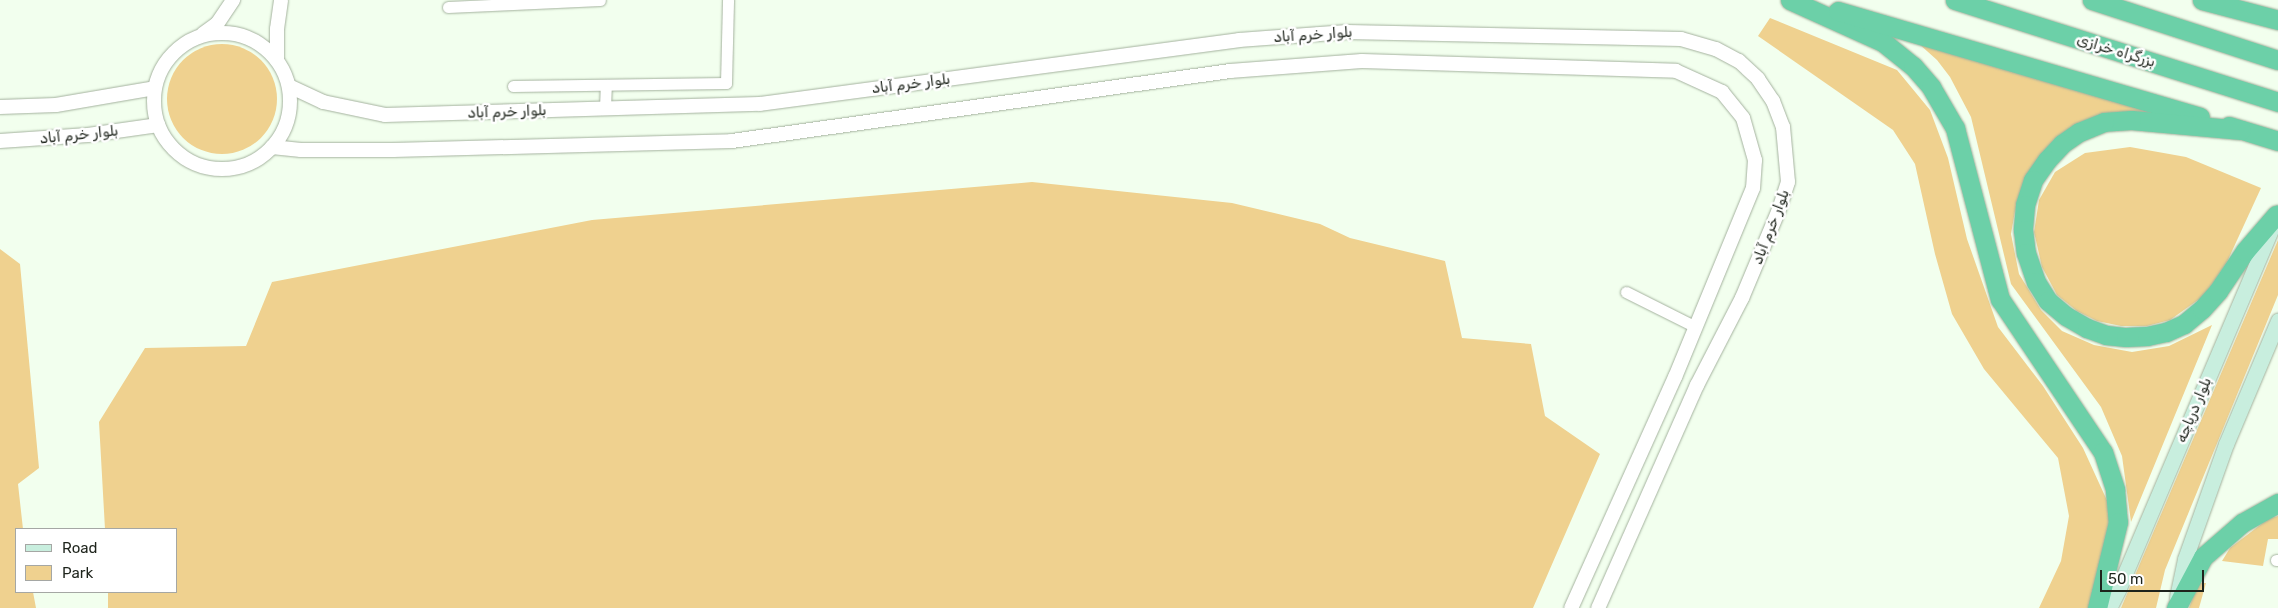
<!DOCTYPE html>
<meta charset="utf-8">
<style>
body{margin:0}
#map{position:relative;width:2278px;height:608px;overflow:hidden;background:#f2ffee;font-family:Rubik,Cairo,sans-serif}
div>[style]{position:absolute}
.green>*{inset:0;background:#efd18f}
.round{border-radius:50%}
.roads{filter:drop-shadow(0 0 1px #a4b29e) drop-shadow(0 0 1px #a4b29e)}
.minor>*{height:11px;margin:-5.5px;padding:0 5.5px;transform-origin:5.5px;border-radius:5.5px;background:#fff}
.tertiary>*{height:14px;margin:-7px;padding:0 7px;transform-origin:7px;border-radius:7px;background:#fff}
.tertiary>.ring{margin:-7px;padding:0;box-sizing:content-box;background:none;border:14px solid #fff;border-radius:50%}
.secondary>*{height:15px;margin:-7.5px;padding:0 7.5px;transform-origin:7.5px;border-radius:7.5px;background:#c8eede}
.trunk>*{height:19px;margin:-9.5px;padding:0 9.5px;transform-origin:9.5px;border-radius:9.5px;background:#6cd0a8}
span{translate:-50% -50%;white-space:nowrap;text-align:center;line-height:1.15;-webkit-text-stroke:5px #fff;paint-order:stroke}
.street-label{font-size:15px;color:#1e241c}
.legend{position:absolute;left:15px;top:528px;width:162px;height:65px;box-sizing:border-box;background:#fff;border:1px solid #a5a7a4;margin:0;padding:6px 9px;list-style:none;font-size:15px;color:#1e241c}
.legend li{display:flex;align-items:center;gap:10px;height:25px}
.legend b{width:25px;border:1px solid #a5a7a4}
.scale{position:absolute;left:2100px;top:570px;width:104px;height:22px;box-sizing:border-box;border:2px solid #1e241c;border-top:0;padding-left:6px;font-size:15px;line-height:18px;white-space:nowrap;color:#1e241c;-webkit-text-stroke:4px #fff;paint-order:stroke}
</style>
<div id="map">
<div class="green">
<i style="clip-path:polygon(1770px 18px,1897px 70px,1930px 110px,1948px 158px,1967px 239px,1998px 327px,2043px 386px,2083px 448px,2110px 507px,2105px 567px,2089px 608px,2039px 608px,2061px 561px,2069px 516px,2058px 458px,1984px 369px,1952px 314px,1935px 254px,1915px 164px,1893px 130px,1758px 36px)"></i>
<i style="clip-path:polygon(1909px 35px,2177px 117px,2113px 113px,2022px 190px,2015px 211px,2011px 234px,2019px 274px,2041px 310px,2062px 331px,2094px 345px,2132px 352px,2169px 346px,2212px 325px,2131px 522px,2122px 456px,2101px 407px,2011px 284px,1971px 117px,1950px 77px,1937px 60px)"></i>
<i class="round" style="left:167px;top:44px;width:110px;height:110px"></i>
<i style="clip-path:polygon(2130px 147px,2186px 157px,2261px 188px,2227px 262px,2205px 295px,2170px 320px,2147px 326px,2121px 326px,2097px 321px,2077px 311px,2057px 295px,2042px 267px,2034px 232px,2039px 200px,2055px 172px,2085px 153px)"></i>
<i style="clip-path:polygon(1032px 182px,1232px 203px,1320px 224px,1350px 238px,1445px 261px,1462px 338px,1531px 344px,1545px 416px,1600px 454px,1533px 608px,108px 608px,108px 592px,176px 592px,176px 529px,105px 529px,99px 422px,145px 348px,246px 346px,272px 282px,592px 220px)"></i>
<i style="clip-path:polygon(2278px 240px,2278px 295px,2165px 570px,2156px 608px,2121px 608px)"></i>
<i style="clip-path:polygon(0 249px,20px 264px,39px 468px,18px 484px,23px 529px,16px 529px,16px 592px,33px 592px,36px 608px,0 608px)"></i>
<i style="clip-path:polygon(2278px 516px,2278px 539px,2268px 539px,2263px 566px,2222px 561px,2230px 548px,2268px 519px)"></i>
<i style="clip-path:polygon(2198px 583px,2206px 583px,2199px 608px,2189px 608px)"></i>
</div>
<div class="roads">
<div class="minor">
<i style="left:448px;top:7px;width:152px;rotate:-2.6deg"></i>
<i style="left:513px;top:86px;width:213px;rotate:-0.8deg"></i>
<i style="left:726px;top:83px;width:83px;rotate:-88.6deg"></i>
<i style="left:605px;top:109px;width:24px;rotate:-88deg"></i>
<i style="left:1626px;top:292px;width:78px;rotate:26.6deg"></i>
<i style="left:2276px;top:560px;width:2px"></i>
</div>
<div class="tertiary">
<i class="ring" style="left:154px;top:33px;width:122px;height:122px"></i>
<i style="left:203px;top:34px;width:17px;rotate:-36deg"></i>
<i style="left:217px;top:24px;width:29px;rotate:-56deg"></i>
<i style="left:277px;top:60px;width:31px;rotate:-90deg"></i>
<i style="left:277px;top:29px;width:29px;rotate:-82deg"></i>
<i style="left:289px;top:86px;width:38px;rotate:25deg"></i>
<i style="left:323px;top:102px;width:63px;rotate:11.8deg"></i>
<i style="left:385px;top:115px;width:375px;rotate:-1.7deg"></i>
<i style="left:760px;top:104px;width:483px;rotate:-7.6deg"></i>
<i style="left:1239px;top:40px;width:108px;rotate:-4.2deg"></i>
<i style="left:1347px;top:32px;width:334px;rotate:1.2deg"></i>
<i style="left:1681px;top:39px;width:36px;rotate:16deg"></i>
<i style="left:1716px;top:49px;width:26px;rotate:28deg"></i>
<i style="left:1739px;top:61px;width:26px;rotate:43deg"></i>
<i style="left:1758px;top:79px;width:27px;rotate:56deg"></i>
<i style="left:1773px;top:101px;width:28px;rotate:69deg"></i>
<i style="left:1783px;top:127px;width:55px;rotate:84.8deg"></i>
<i style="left:1788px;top:182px;width:32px;rotate:108deg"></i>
<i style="left:1778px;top:212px;width:93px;rotate:112.7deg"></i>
<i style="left:1742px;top:298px;width:98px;rotate:117.3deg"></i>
<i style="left:1697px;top:385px;width:244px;rotate:113.9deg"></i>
<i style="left:0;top:107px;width:56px;rotate:-2deg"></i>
<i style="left:56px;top:105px;width:100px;rotate:-9.7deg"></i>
<i style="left:0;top:141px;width:88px;rotate:-3.9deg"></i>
<i style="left:88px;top:135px;width:71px;rotate:-8.1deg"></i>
<i style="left:272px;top:147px;width:29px;rotate:6deg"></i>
<i style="left:301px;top:150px;width:92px"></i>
<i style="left:393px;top:150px;width:339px;rotate:-1.5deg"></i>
<i style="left:732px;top:141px;width:503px;rotate:-8deg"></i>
<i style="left:1230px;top:71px;width:132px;rotate:-4.3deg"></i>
<i style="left:1362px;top:61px;width:314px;rotate:1.8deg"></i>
<i style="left:1676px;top:71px;width:51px;rotate:24.5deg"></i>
<i style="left:1722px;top:92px;width:33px;rotate:51deg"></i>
<i style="left:1743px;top:118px;width:44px;rotate:74.1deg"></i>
<i style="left:1755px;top:160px;width:28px;rotate:94deg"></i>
<i style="left:1753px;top:188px;width:204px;rotate:112.4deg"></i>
<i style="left:1675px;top:377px;width:253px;rotate:114.2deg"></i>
</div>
<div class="secondary">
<i style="left:2177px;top:597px;width:39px;rotate:-78deg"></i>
<i style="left:2185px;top:559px;width:122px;rotate:-70.4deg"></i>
<i style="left:2226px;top:444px;width:134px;rotate:-67.1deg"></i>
<i style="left:2109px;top:608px;width:20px;rotate:-63deg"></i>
<i style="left:2118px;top:590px;width:397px;rotate:-67deg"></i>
</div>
<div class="trunk">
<i style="left:1790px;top:0;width:102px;rotate:24.3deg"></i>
<i style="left:1883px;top:42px;width:38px;rotate:39deg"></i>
<i style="left:1913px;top:66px;width:28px;rotate:49deg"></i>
<i style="left:1931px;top:87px;width:48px;rotate:59.7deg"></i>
<i style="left:1955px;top:128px;width:177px;rotate:75.3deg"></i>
<i style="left:2000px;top:299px;width:184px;rotate:56.1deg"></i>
<i style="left:2103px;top:452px;width:40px;rotate:72deg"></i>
<i style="left:2115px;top:490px;width:32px;rotate:85deg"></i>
<i style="left:2118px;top:522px;width:89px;rotate:103.7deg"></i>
<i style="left:1955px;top:0;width:339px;rotate:17.5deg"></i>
<i style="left:2092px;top:0;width:195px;rotate:17.9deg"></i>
<i style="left:2202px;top:0;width:79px;rotate:14.7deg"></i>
<i style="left:1838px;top:11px;width:377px;rotate:16.3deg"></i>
<i style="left:2229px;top:126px;width:51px;rotate:17deg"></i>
<i style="left:2241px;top:130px;width:110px;rotate:-174.8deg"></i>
<i style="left:2131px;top:120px;width:27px;rotate:176deg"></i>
<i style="left:2104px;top:122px;width:27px;rotate:158deg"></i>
<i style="left:2079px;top:132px;width:21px;rotate:145deg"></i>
<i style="left:2062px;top:144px;width:22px;rotate:133deg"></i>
<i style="left:2047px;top:160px;width:24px;rotate:125deg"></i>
<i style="left:2033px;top:180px;width:26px;rotate:108deg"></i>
<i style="left:2025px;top:205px;width:25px;rotate:95deg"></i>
<i style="left:2023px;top:230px;width:23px;rotate:83deg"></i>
<i style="left:2026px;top:253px;width:31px;rotate:71deg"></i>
<i style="left:2036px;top:282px;width:22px;rotate:58deg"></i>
<i style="left:2048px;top:301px;width:23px;rotate:40deg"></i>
<i style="left:2066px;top:316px;width:24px;rotate:30deg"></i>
<i style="left:2087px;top:328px;width:20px;rotate:20deg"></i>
<i style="left:2106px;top:335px;width:20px;rotate:6deg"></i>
<i style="left:2126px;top:337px;width:21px;rotate:-3deg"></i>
<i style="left:2147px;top:336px;width:19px;rotate:-12deg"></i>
<i style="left:2166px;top:332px;width:20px;rotate:-24deg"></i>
<i style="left:2184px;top:324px;width:23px;rotate:-40deg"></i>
<i style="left:2202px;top:309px;width:24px;rotate:-48deg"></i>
<i style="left:2218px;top:291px;width:48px;rotate:-56deg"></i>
<i style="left:2245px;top:251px;width:48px;rotate:-49.3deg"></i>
<i style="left:2176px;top:608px;width:58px;rotate:-62.1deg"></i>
<i style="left:2203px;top:557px;width:52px;rotate:-41.1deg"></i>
<i style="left:2242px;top:523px;width:41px;rotate:-29.1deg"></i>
</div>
</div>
<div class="street-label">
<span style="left:1313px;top:35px;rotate:-4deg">بلوار خرم آباد</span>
<span style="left:2116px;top:51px;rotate:17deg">بزرگراه خرازی</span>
<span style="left:911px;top:84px;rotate:-7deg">بلوار خرم آباد</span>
<span style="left:507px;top:112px;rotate:-2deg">بلوار خرم آباد</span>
<span style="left:79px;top:135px;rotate:-6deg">بلوار خرم آباد</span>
<span style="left:1771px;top:227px;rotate:-69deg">بلوار خرم آباد</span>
<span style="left:2194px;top:410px;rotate:-67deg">بلوار دریاچه</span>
</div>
<ul class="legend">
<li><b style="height:6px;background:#c8eede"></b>Road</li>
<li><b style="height:14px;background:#efd18f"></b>Park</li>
</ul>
<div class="scale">50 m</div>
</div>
